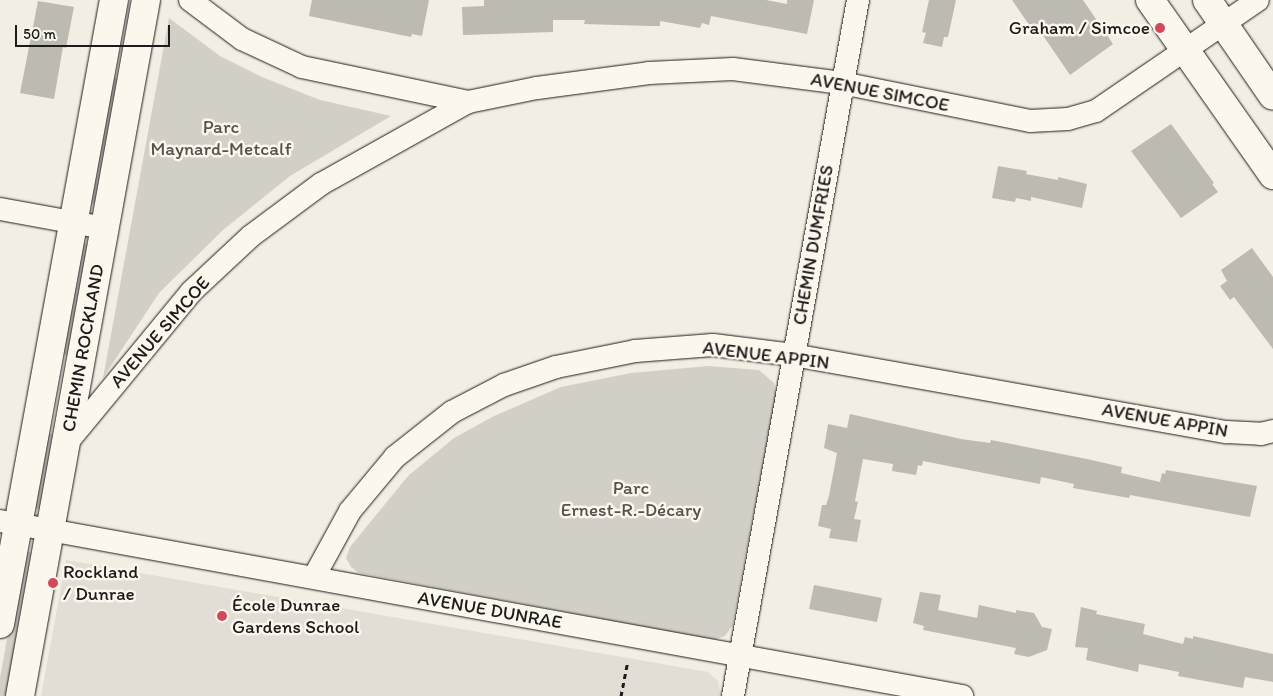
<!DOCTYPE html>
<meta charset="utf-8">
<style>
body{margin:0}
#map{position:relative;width:1273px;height:696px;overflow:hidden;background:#f2eee4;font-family:Itim,sans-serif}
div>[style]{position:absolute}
.built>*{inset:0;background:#e2ded5}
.green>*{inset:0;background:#d2cfc6}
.building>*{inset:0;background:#bdbab1}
.path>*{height:3px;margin-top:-1.5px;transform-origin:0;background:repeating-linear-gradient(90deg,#1c1c1c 0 5px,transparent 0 9px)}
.roads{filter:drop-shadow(0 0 1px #1c1c1c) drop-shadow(0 0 1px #1c1c1c)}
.minor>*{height:22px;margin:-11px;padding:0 11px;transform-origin:11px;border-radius:11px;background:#fbf7ec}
.tertiary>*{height:28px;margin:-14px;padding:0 14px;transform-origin:14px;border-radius:14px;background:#fbf7ec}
.dots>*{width:14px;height:14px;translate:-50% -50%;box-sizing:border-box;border:2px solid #fbf7ec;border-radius:50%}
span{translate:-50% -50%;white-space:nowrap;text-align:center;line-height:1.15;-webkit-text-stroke:5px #fbf7ec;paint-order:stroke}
.poi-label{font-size:19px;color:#1c1c1c}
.right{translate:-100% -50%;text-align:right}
.left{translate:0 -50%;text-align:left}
.street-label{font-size:19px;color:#1c1c1c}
.park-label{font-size:19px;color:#53524f}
.scale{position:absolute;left:15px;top:25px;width:155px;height:22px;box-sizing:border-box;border:2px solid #1c1c1c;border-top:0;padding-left:6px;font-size:15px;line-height:18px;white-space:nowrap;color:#1c1c1c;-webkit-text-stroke:4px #fbf7ec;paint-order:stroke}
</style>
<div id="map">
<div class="built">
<i style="clip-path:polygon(66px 560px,708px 672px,718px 681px,721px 696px,41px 696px)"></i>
</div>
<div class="green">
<i style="clip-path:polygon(169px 18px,220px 56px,262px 77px,320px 100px,391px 116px,290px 176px,223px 230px,159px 293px,103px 378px)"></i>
<i style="clip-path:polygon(110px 77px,122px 79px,97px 204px,93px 204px,90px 203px)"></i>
<i style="clip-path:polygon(83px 243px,89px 244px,72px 356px,59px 354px)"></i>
<i style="clip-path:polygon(708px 366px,759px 370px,774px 383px,776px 393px,733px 625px,725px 636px,714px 640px,359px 573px,351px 567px,346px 558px,350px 547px,408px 476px,454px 438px,494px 416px,561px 387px,631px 373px)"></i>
<i style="clip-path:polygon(45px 433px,58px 435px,40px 509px,37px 509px,34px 508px)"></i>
<i style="clip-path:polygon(23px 551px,36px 553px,10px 696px,0 696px,0 678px)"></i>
</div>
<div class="building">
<i style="clip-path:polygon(312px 0,429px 0,422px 36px,412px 34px,411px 37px,309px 16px)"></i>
<i style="clip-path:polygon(484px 0,766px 0,787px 4px,787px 0,814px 0,807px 34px,711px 16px,709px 25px,702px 23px,700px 28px,660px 21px,660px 26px,650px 26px,584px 24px,585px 20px,553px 20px,553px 32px,463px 35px,462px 7px,484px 6px)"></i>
<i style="clip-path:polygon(929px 0,956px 0,948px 37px,944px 37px,942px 47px,923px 43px,926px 33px,922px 32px)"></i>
<i style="clip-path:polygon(1012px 0,1083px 0,1113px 44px,1070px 75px,1040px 31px,1034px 32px)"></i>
<i style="clip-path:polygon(38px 1px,74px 7px,66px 48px,63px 47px,54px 99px,20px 93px)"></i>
<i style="clip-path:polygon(1171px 124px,1214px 183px,1212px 184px,1218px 192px,1181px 218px,1131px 151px)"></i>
<i style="clip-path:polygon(998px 166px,1027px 171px,1026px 174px,1058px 180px,1058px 177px,1087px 184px,1082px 208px,1031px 197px,1031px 201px,1016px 198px,1015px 202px,992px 198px)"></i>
<i style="clip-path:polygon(1252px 248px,1273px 277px,1273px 349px,1234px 297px,1230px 300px,1220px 286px,1227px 281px,1221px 270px)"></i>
<i style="clip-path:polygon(850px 414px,961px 439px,990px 443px,991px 440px,1087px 459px,1122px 467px,1121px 473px,1160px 482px,1162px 473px,1165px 474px,1166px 470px,1257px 486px,1250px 517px,1130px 495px,1129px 498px,1073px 488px,1074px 484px,1041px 477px,1040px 484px,923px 461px,922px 466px,918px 465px,916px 475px,892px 471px,893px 464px,863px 459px,855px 501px,858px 502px,854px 519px,861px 520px,857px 542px,829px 538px,831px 529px,818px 526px,822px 505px,826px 505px,829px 496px,837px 453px,824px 448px,828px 424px,847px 428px)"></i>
<i style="clip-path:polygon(814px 585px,882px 598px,877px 622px,809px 609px)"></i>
<i style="clip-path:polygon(920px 592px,941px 595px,938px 610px,977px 618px,979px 605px,1016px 613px,1016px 610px,1034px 613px,1042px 627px,1052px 629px,1047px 650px,1029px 657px,1014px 654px,1016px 648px,923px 630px,924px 626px,913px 623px)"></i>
<i style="clip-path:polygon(1081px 607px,1097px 611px,1096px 614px,1145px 624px,1143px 634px,1183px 644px,1185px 637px,1193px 639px,1193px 636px,1273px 654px,1273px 682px,1245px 677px,1243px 688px,1178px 676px,1179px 672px,1139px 664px,1138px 672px,1086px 660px,1088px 648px,1075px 647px)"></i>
</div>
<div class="path">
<i style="left:621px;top:696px;width:36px;rotate:-79deg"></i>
</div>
<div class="roads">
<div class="minor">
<i style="left:190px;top:0;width:65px;rotate:36.9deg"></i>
<i style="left:242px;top:39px;width:66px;rotate:25deg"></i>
<i style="left:302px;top:67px;width:170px;rotate:11.9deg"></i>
<i style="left:0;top:209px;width:107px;rotate:10.3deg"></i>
<i style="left:65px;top:445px;width:198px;rotate:-50.5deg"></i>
<i style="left:191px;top:292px;width:82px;rotate:-43deg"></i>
<i style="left:251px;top:236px;width:87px;rotate:-36.6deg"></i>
<i style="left:321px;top:184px;width:168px;rotate:-29.2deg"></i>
<i style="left:468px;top:102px;width:70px;rotate:-11.5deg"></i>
<i style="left:537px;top:88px;width:113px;rotate:-7.6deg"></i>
<i style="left:649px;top:73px;width:84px;rotate:-2.7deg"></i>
<i style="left:733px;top:69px;width:110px;rotate:7.3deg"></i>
<i style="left:842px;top:83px;width:192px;rotate:11.4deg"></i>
<i style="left:1030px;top:121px;width:38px;rotate:-3deg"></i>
<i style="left:1068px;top:119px;width:29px;rotate:-16deg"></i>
<i style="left:1096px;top:111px;width:196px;rotate:-34.4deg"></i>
<i style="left:0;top:521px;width:978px;rotate:10.31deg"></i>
<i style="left:314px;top:577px;width:75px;rotate:-61.4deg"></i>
<i style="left:350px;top:511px;width:70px;rotate:-50.2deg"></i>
<i style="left:395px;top:457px;width:73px;rotate:-38.3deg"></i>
<i style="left:452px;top:412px;width:59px;rotate:-27.4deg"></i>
<i style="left:504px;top:385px;width:55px;rotate:-19.1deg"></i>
<i style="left:556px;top:367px;width:81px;rotate:-11.4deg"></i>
<i style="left:635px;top:351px;width:78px;rotate:-4.4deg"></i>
<i style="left:713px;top:345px;width:81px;rotate:7.1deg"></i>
<i style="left:793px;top:355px;width:441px;rotate:10.1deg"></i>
<i style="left:1227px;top:432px;width:34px;rotate:3deg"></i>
<i style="left:1261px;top:434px;width:12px;rotate:-14deg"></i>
<i style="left:733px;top:696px;width:707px;rotate:-79.82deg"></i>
</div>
<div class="tertiary">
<i style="left:1150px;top:0;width:214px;rotate:54.9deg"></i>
<i style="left:1207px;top:0;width:116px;rotate:55.5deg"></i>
<i style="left:0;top:624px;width:634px;rotate:-79.65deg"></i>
<i style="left:20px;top:696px;width:707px;rotate:-79.74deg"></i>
</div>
</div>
<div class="dots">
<i style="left:1160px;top:28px;background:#d1495b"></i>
<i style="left:53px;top:583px;background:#d1495b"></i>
<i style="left:222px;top:616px;background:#d1495b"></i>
</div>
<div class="poi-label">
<span class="right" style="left:1150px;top:28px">Graham / Simcoe</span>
<span class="left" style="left:63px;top:583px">Rockland<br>/ Dunrae</span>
<span class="left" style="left:232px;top:616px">École Dunrae<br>Gardens School</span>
</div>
<div class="street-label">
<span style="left:880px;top:92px;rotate:11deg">AVENUE SIMCOE</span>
<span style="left:813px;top:245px;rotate:-80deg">CHEMIN DUMFRIES</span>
<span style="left:160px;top:332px;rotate:-49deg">AVENUE SIMCOE</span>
<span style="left:83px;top:348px;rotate:-80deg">CHEMIN ROCKLAND</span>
<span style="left:766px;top:355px;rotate:7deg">AVENUE APPIN</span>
<span style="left:1165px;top:420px;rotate:10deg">AVENUE APPIN</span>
<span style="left:490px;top:610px;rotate:10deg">AVENUE DUNRAE</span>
</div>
<div class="park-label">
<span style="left:221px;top:138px">Parc<br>Maynard-Metcalf</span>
<span style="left:631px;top:499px">Parc<br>Ernest-R.-Décary</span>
</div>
<div class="scale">50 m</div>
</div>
